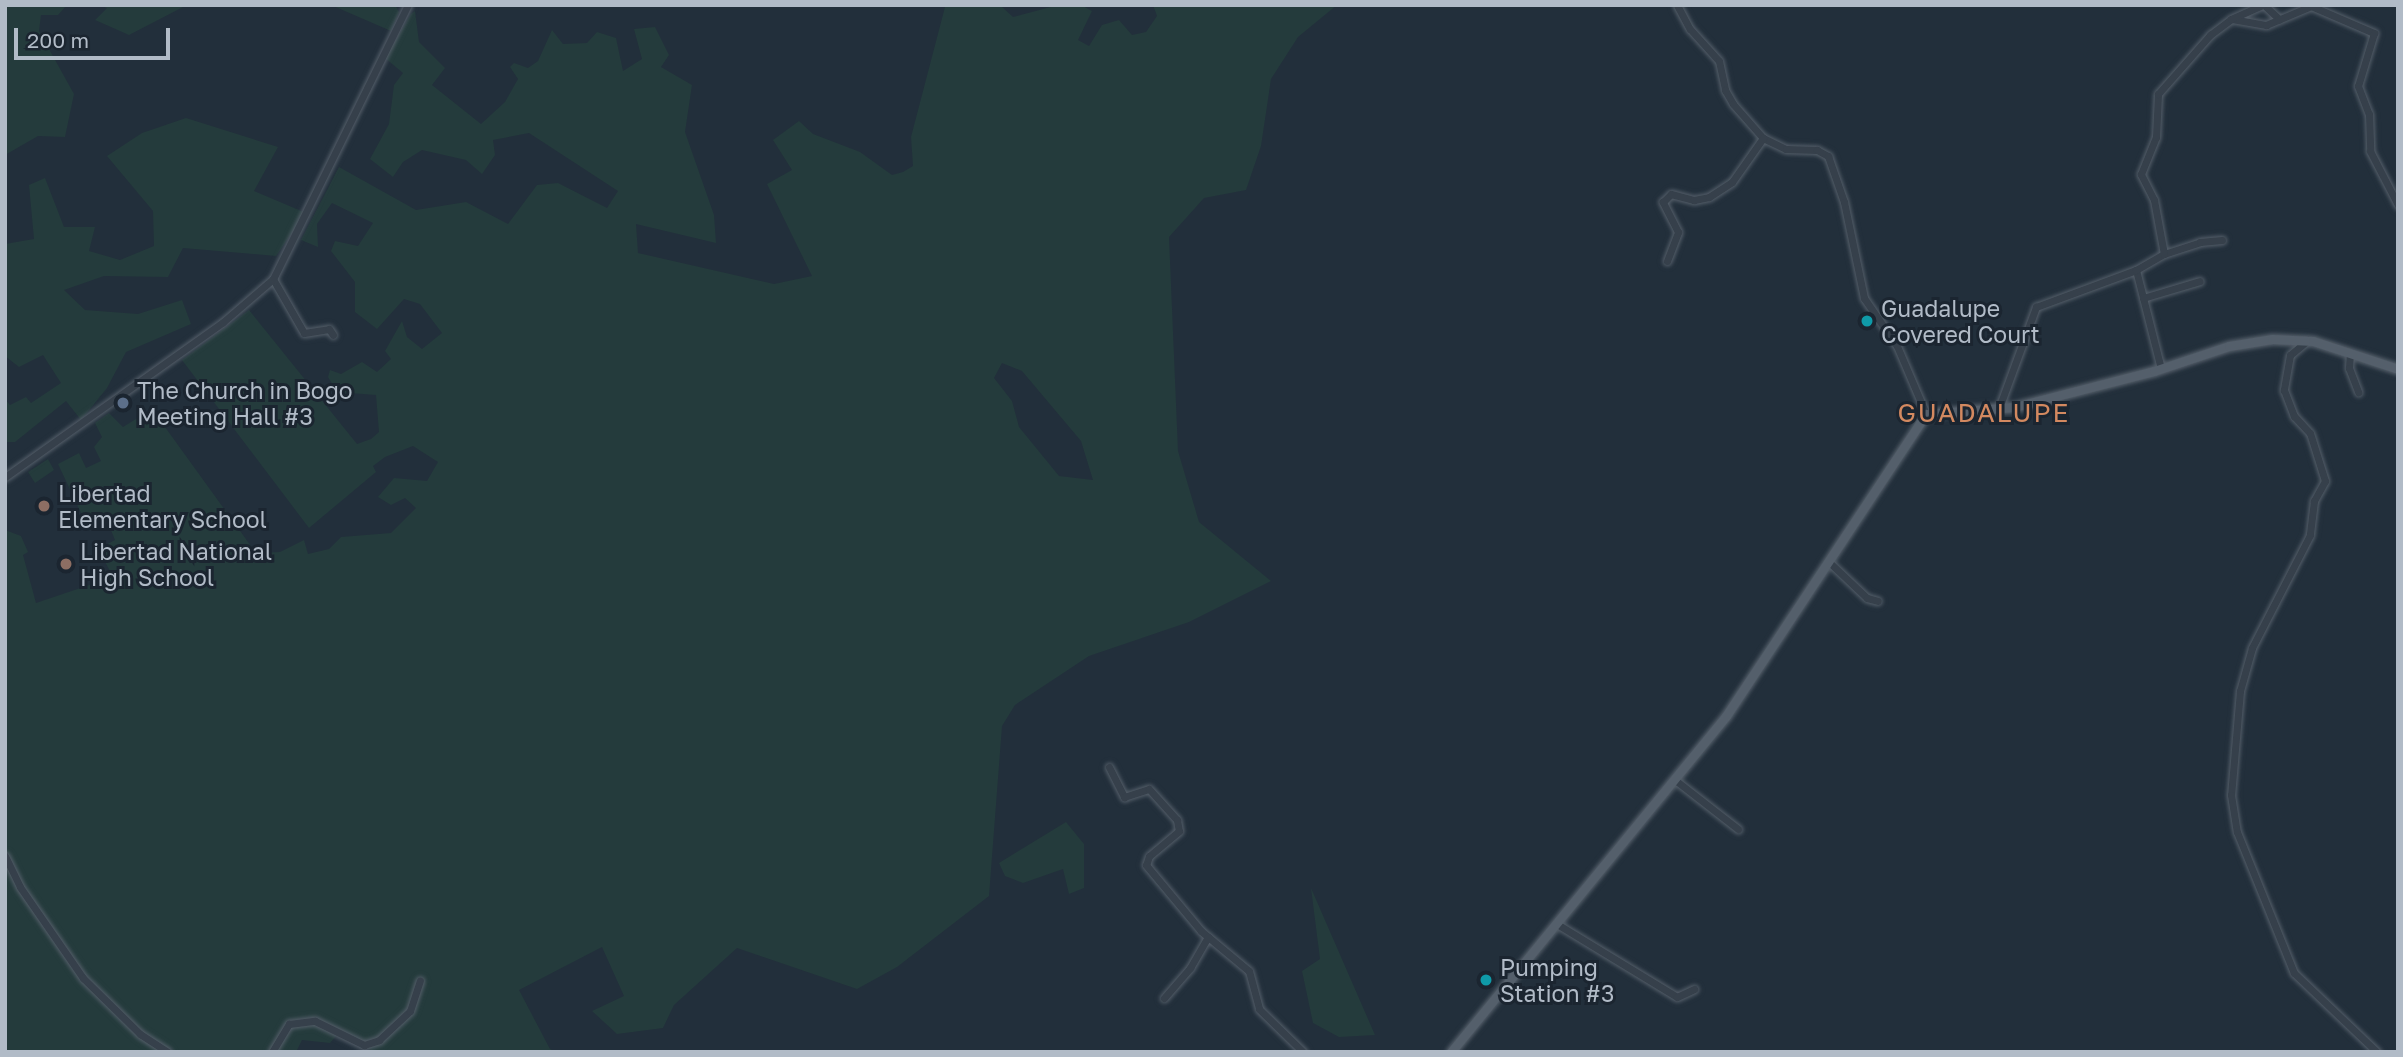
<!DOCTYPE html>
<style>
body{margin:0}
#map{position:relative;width:2403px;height:1057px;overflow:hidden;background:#222f3b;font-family:"Golos Text",sans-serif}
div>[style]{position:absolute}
.green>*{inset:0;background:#243b3c}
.roads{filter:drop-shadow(0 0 2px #545e69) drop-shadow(0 0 2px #545e69)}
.minor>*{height:7px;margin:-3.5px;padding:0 3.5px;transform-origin:3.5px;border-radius:3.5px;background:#36404b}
.major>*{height:9px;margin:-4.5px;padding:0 4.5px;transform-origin:4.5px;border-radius:4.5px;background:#545f6b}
.dots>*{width:19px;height:19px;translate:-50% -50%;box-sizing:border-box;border:4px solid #1b2530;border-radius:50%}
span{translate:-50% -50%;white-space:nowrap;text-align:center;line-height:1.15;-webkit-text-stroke:6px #1b2530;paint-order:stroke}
.poi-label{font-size:23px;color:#b1bbc7}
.left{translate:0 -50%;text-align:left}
.quarter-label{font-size:26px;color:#d38960;letter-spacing:2px}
.frame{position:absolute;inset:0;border:7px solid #b1bbc7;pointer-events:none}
.scale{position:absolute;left:14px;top:28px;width:156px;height:32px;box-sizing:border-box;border:4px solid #b1bbc7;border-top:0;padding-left:9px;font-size:21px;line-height:24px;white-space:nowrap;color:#b1bbc7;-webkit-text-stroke:5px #1b2530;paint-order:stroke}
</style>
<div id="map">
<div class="green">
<i style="clip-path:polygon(5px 5px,67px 5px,58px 15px,41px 15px,39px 31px,74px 94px,65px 137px,38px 136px,5px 155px)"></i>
<i style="clip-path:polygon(99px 5px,187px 5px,129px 35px,95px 20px,107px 8px)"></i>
<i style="clip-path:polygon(331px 5px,395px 5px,399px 12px,391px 31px)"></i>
<i style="clip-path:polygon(evenodd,1058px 5px,1081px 5px,1092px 11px,1078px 40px,1089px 46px,1102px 25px,1119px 20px,1132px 35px,1146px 32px,1157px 16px,1153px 5px,1337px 5px,1298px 37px,1271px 79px,1261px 146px,1246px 190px,1204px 198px,1169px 237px,1178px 451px,1199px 522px,1271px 581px,1189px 622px,1089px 656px,1015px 705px,1002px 726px,989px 896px,897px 967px,857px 989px,737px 948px,674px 1005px,663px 1028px,617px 1034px,592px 1011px,624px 996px,602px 947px,519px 990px,550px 1049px,556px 1052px,375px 1052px,339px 1033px,330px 1043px,302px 1040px,296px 1052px,5px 1052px,5px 530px,21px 536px,28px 552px,23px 555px,36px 603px,119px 575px,111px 573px,98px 549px,115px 540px,108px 523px,89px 530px,58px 464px,79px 453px,86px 468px,101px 461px,94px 447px,102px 437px,95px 423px,109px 413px,123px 427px,152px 409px,256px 553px,280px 552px,304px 540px,308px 554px,329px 549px,341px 537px,391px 533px,416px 508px,405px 498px,391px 505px,378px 497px,394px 478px,427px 481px,438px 462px,413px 446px,385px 457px,373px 466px,376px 472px,309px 528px,182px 360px,249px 310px,357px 444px,371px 439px,379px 432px,376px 395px,337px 392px,328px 377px,330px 370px,341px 374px,362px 362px,377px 372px,391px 359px,385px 351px,402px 321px,407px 337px,422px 349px,442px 333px,420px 304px,404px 299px,377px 329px,355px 312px,355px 282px,331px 251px,335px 241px,358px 246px,373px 223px,332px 203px,317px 224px,318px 247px,301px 240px,339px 167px,416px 210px,466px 202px,508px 224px,537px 185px,558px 183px,607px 208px,618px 191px,529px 133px,493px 140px,495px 155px,482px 174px,466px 160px,422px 150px,403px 162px,393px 177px,370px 159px,389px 124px,394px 85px,403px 73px,385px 58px,411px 14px,415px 11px,419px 42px,445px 68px,432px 85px,481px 124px,505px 102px,518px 79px,510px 67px,514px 63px,528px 68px,538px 61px,552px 30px,563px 44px,587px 43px,597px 32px,616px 38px,623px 71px,642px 59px,634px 29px,655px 27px,669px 55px,661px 67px,692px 85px,685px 132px,714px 215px,716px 243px,636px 224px,638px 253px,774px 284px,812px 276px,767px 184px,792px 170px,773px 140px,799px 121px,813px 134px,860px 152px,892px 175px,903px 172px,913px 166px,911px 137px,945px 7px,1001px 6px,1013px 17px,1058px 5px,1002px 363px,1022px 371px,1081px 441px,1093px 480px,1059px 476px,1019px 427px,1012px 401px,994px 378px,1002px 363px)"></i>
<i style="clip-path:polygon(186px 118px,278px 147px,254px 191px,306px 213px,276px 256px,183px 248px,168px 277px,104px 276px,64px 290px,85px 310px,138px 314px,182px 300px,191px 324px,126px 352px,107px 388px,81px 420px,66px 401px,15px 442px,5px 442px,5px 399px,10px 405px,26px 397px,31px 403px,61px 383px,43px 355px,19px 367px,5px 356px,5px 244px,34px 239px,29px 185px,45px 178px,64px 227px,95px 227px,89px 251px,120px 260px,154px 246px,153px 211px,107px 156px,142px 133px)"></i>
<i style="clip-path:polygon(48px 459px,54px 470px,35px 483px,28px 472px)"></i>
<i style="clip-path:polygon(1066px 822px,1084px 844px,1084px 888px,1069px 894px,1063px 869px,1023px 883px,1005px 876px,999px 863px)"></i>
<i style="clip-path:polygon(1311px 888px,1375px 1035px,1339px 1037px,1313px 1023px,1302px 971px,1320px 959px)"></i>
</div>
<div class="roads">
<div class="minor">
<i style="left:1677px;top:5px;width:27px;rotate:62deg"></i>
<i style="left:1690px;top:29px;width:43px;rotate:47.8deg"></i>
<i style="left:1719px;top:61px;width:30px;rotate:78deg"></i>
<i style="left:1725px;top:90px;width:16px;rotate:60deg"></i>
<i style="left:1733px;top:104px;width:45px;rotate:48.6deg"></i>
<i style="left:1763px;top:138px;width:25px;rotate:26deg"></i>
<i style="left:1786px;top:149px;width:31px;rotate:2deg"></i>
<i style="left:1817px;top:150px;width:13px;rotate:29deg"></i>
<i style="left:1828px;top:156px;width:49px;rotate:70.8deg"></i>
<i style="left:1844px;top:202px;width:98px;rotate:78.2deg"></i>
<i style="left:1864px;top:298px;width:58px;rotate:55.5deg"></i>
<i style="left:1897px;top:346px;width:74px;rotate:66.9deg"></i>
<i style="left:2264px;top:5px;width:21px;rotate:43deg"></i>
<i style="left:2232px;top:19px;width:35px;rotate:10deg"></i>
<i style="left:2266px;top:25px;width:49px;rotate:-22.9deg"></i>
<i style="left:2311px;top:6px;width:69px;rotate:23.2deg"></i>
<i style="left:2374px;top:33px;width:55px;rotate:106.8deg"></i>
<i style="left:2358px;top:86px;width:30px;rotate:69deg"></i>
<i style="left:2369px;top:114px;width:37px;rotate:88deg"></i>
<i style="left:2370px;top:151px;width:61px;rotate:62.6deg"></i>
<i style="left:2164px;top:254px;width:38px;rotate:-18deg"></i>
<i style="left:2200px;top:242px;width:22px;rotate:-5deg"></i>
<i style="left:1667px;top:261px;width:31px;rotate:-69deg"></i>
<i style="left:1678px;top:232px;width:34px;rotate:-117deg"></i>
<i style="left:1663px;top:202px;width:11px;rotate:-45deg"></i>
<i style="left:1671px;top:194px;width:24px;rotate:15deg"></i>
<i style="left:1694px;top:200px;width:15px;rotate:-11deg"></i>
<i style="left:1709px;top:197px;width:27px;rotate:-33deg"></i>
<i style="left:1732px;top:182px;width:54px;rotate:-54.8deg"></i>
<i style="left:2136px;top:270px;width:102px;rotate:75.8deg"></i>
<i style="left:273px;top:279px;width:62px;rotate:60.1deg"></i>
<i style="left:304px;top:333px;width:25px;rotate:-9deg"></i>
<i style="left:329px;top:329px;width:7px;rotate:56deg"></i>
<i style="left:2143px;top:298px;width:59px;rotate:-16.6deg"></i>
<i style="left:2308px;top:340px;width:23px;rotate:140deg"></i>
<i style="left:2290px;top:355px;width:36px;rotate:100deg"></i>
<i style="left:2284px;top:390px;width:28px;rotate:69deg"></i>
<i style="left:2294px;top:416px;width:23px;rotate:47deg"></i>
<i style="left:2310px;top:433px;width:50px;rotate:72.6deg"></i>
<i style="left:2325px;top:481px;width:23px;rotate:119deg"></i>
<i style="left:2314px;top:501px;width:34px;rotate:97deg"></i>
<i style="left:2310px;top:535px;width:127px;rotate:117.2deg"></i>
<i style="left:2252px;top:648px;width:45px;rotate:105.6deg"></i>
<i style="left:2240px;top:691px;width:104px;rotate:94.9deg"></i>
<i style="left:2231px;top:795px;width:37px;rotate:81deg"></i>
<i style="left:2237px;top:832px;width:152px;rotate:68deg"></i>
<i style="left:2294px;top:973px;width:115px;rotate:43.6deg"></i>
<i style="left:2350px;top:353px;width:15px;rotate:94deg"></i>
<i style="left:2349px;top:368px;width:26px;rotate:69deg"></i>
<i style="left:1999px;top:408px;width:108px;rotate:-69.9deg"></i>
<i style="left:2036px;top:307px;width:107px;rotate:-20.3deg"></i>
<i style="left:2136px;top:270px;width:32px;rotate:-30deg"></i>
<i style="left:2164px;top:254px;width:55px;rotate:-100.5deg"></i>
<i style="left:2154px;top:200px;width:29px;rotate:-117deg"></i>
<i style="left:2141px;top:174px;width:40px;rotate:-68deg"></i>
<i style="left:2156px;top:137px;width:43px;rotate:-87.3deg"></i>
<i style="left:2158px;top:94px;width:79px;rotate:-48.6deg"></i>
<i style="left:2210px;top:35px;width:26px;rotate:-37deg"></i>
<i style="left:2231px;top:19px;width:35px;rotate:-24deg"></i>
<i style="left:5px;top:477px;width:267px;rotate:-35.4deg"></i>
<i style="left:223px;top:322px;width:66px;rotate:-40.7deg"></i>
<i style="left:273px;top:279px;width:305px;rotate:-63.8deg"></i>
<i style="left:1829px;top:562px;width:52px;rotate:43.5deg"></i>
<i style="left:1867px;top:598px;width:11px;rotate:15deg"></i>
<i style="left:1109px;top:767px;width:34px;rotate:63deg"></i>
<i style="left:1124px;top:797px;width:26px;rotate:-18deg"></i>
<i style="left:1149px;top:789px;width:42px;rotate:47.9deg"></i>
<i style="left:1177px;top:820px;width:11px;rotate:80deg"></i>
<i style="left:1179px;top:831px;width:39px;rotate:140deg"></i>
<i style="left:1149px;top:856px;width:9px;rotate:108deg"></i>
<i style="left:1146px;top:865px;width:86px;rotate:50.2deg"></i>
<i style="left:1201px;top:931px;width:62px;rotate:39.8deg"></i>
<i style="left:1249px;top:971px;width:39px;rotate:75deg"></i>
<i style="left:1259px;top:1009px;width:62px;rotate:44.3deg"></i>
<i style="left:1675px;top:780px;width:80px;rotate:37.9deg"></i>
<i style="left:5px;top:856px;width:34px;rotate:64deg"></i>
<i style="left:20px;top:887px;width:111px;rotate:55.3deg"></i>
<i style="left:83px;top:978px;width:80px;rotate:44.5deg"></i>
<i style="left:140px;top:1034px;width:33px;rotate:33deg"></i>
<i style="left:1557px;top:924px;width:140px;rotate:31.3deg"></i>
<i style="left:1677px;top:997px;width:19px;rotate:-25deg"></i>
<i style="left:1164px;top:998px;width:40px;rotate:-49deg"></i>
<i style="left:1190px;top:968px;width:36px;rotate:-60deg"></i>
<i style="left:272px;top:1052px;width:33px;rotate:-59deg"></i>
<i style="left:289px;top:1024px;width:26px;rotate:-7deg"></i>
<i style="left:315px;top:1021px;width:55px;rotate:26.1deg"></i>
<i style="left:364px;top:1045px;width:16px;rotate:-18deg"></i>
<i style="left:379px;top:1040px;width:42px;rotate:-43.1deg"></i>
<i style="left:410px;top:1011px;width:32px;rotate:-72deg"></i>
</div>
<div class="major">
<i style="left:1451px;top:1052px;width:434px;rotate:-50.7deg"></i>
<i style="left:1726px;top:716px;width:362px;rotate:-56.5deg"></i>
<i style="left:1926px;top:414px;width:88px;rotate:-4.5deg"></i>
<i style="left:2014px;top:407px;width:145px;rotate:-14.4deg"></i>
<i style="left:2154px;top:371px;width:79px;rotate:-18.4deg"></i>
<i style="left:2229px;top:346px;width:44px;rotate:-9.2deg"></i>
<i style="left:2272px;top:339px;width:41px;rotate:2.8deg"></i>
<i style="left:2313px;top:341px;width:89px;rotate:18.2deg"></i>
</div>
</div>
<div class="dots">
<i style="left:1867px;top:321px;background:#0f9aa8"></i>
<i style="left:123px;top:403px;background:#5c6f8a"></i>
<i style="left:44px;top:506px;background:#8d6e63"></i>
<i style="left:66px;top:564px;background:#8d6e63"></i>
<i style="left:1486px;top:980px;background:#0f9aa8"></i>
</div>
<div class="poi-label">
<span class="left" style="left:1881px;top:321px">Guadalupe<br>Covered Court</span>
<span class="left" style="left:137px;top:403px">The Church in Bogo<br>Meeting Hall #3</span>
<span class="left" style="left:58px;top:506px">Libertad<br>Elementary School</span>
<span class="left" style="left:80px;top:564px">Libertad National<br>High School</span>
<span class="left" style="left:1500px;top:980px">Pumping<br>Station #3</span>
</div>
<div class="quarter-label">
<span style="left:1984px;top:413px">GUADALUPE</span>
</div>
<div class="frame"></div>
<div class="scale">200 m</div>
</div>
